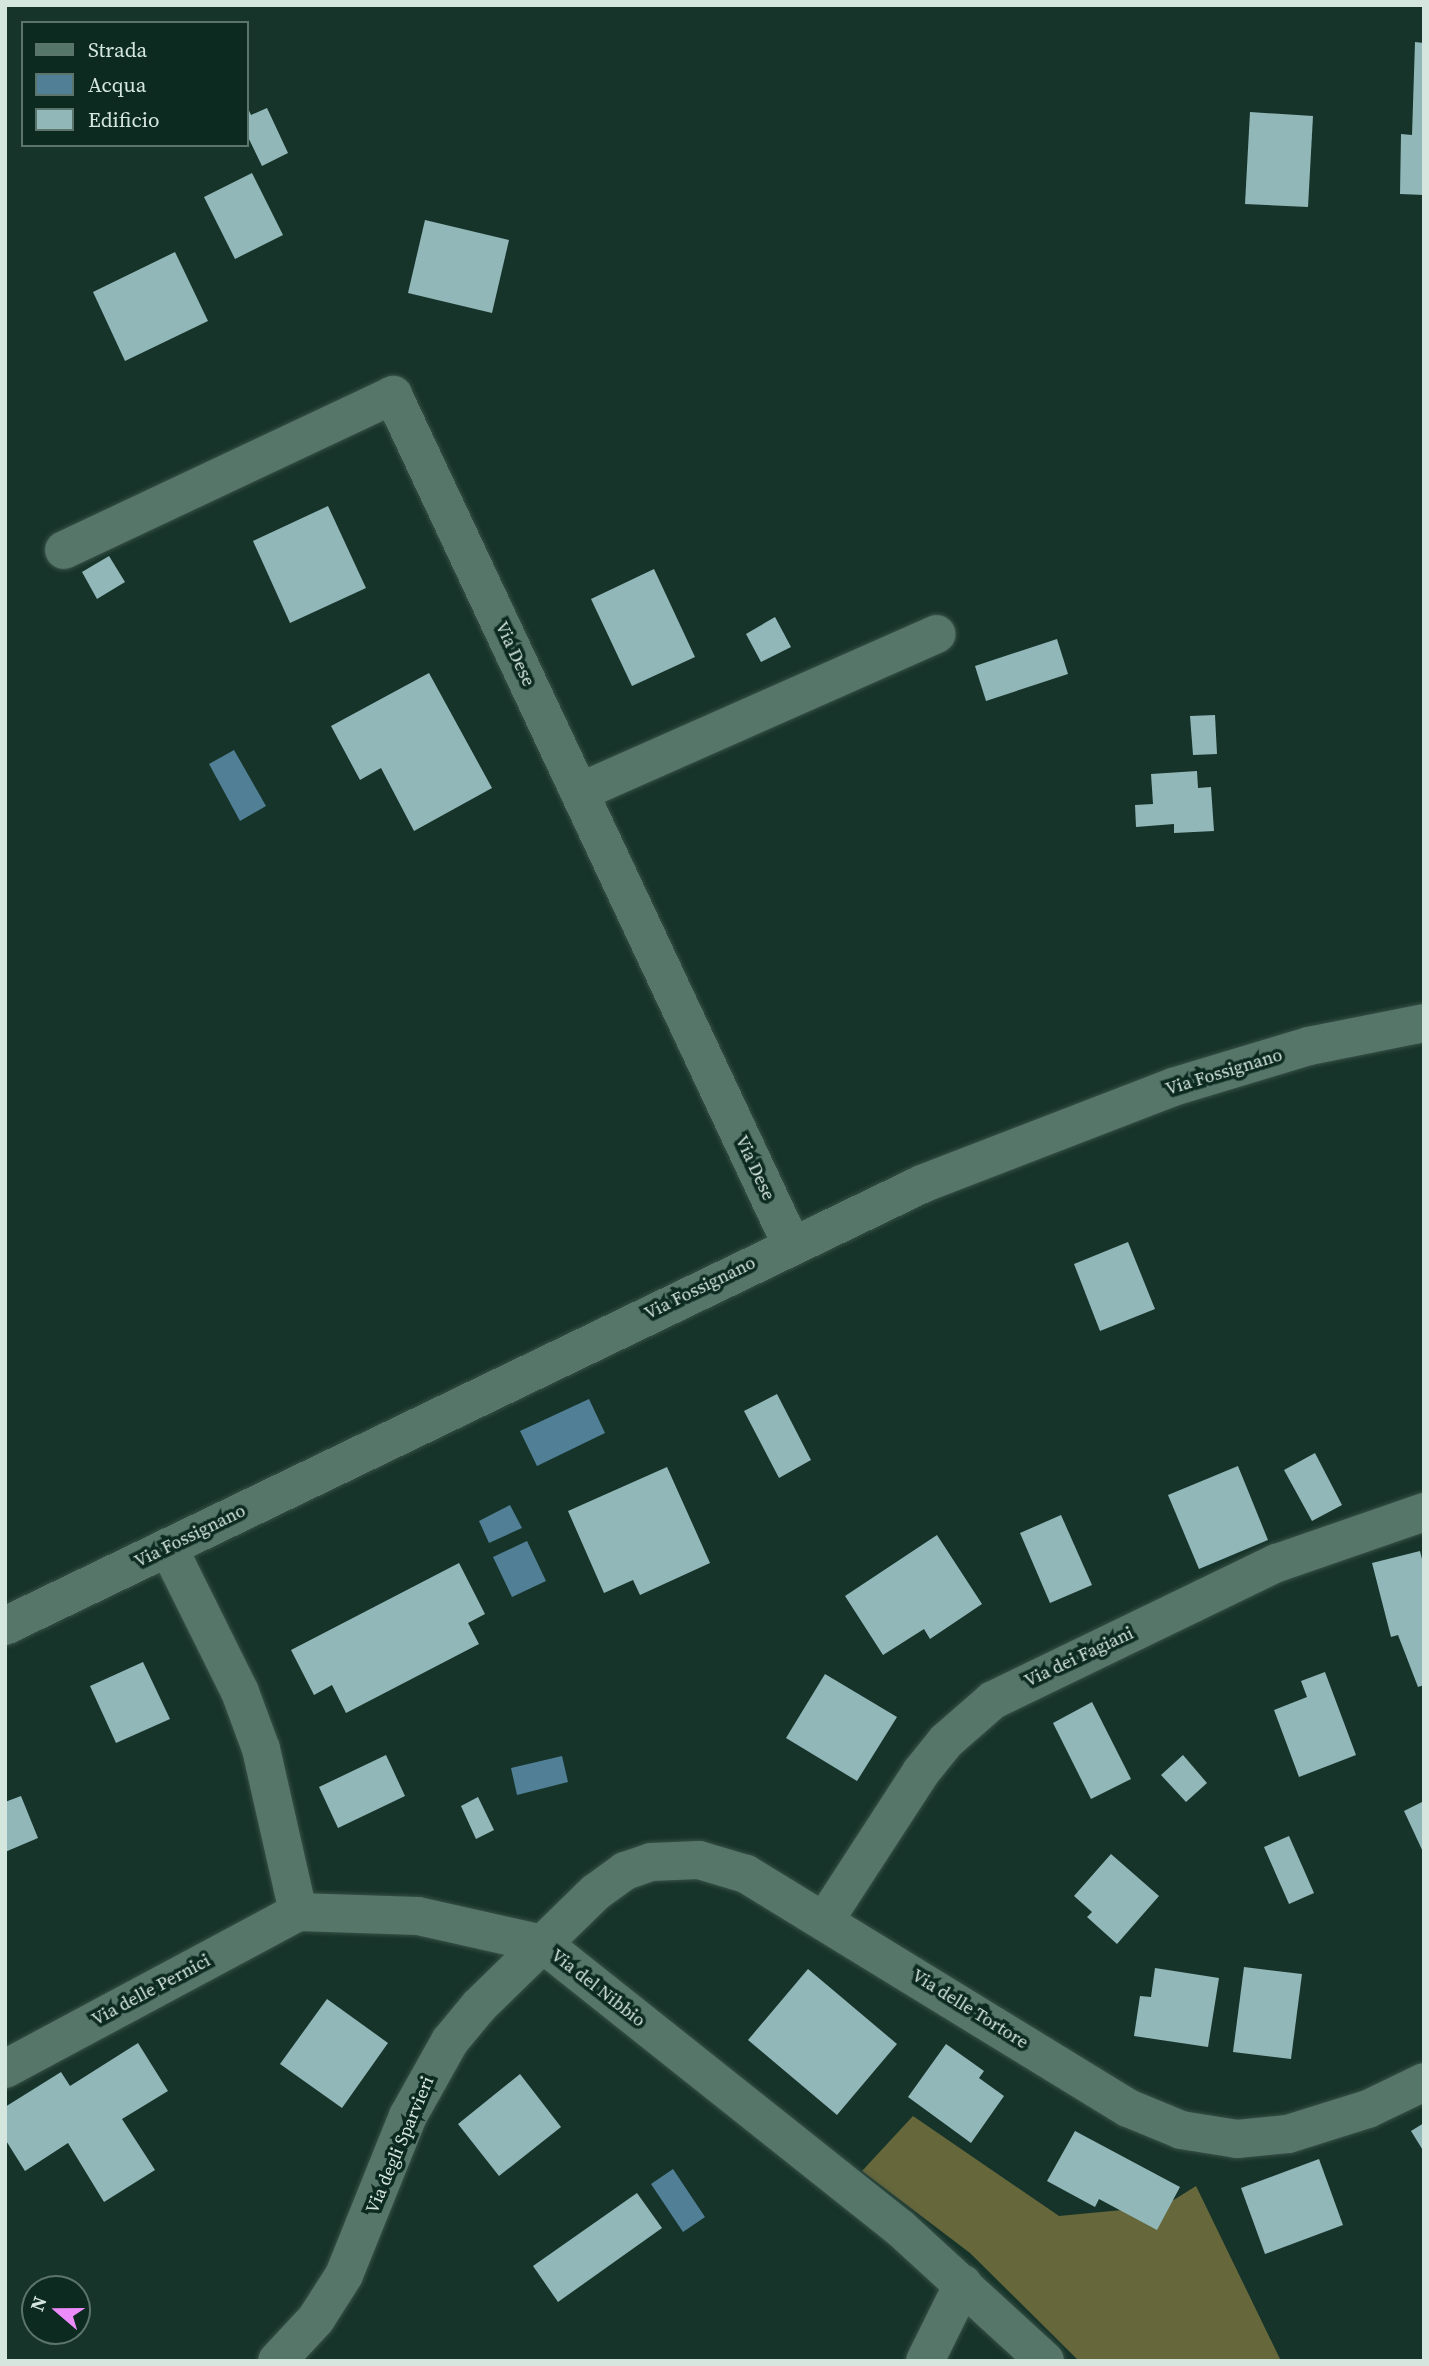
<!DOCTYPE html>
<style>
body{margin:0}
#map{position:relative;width:1429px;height:2366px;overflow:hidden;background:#17342a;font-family:"Source Serif 4",serif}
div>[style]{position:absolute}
.forest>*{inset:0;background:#67673c}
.water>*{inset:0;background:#507f96}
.building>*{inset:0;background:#92b7b9}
.roads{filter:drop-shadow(0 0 2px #375047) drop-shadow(0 0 2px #375047)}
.minor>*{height:38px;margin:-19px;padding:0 19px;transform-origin:19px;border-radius:19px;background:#57766a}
span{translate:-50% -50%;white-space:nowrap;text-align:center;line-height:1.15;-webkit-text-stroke:7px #0c2a20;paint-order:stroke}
.street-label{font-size:18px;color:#d5e6df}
.frame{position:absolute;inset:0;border:7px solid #d5e6df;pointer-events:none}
.legend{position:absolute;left:21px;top:21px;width:228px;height:126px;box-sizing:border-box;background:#0c2a20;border:2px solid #5c756c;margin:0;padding:9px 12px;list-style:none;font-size:21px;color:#d5e6df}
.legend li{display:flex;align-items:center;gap:14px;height:35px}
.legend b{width:35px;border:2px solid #5c756c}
.north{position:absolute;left:21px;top:2275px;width:70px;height:70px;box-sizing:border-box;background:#0c2a20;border:2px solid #5c756c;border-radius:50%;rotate:290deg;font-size:19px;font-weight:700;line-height:28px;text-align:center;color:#d5e6df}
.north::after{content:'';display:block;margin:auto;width:24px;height:32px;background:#ec8cfb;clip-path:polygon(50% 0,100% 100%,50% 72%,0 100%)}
</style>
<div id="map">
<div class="forest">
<i style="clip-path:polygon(913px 2116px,1059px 2216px,1164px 2206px,1196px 2186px,1281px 2361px,1079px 2361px,970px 2253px,862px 2171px)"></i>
</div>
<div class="water">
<i style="clip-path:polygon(234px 750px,266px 806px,240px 821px,209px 764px)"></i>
<i style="clip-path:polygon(589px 1399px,605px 1433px,537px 1466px,520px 1431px)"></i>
<i style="clip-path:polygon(510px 1505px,522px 1528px,489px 1543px,479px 1521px)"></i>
<i style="clip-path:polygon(527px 1541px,546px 1581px,512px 1597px,493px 1557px)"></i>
<i style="clip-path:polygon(562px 1756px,568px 1782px,517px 1795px,511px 1768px)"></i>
<i style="clip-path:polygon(673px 2169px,705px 2217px,683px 2232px,651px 2184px)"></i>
</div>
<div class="building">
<i style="clip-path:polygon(1415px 42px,1424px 43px,1424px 195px,1400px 194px,1401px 134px,1412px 135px)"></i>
<i style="clip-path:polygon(247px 106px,251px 115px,267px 108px,288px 153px,262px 166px,247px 135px)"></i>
<i style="clip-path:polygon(1250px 112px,1313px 116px,1308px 207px,1245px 204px)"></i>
<i style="clip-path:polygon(252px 173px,283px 235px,235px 259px,204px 197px)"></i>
<i style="clip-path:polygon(425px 220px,509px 240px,492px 313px,408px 293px)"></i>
<i style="clip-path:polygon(175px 252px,208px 321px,125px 361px,93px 292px)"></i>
<i style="clip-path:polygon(328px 506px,366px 588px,290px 623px,253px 541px)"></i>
<i style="clip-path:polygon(109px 556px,125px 582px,97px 599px,82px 572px)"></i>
<i style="clip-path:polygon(654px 569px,695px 657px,632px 686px,591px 599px)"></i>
<i style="clip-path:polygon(775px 617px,791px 647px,761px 662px,746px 634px)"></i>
<i style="clip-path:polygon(1057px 639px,1068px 674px,986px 701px,975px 666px)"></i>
<i style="clip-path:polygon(429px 673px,492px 788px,414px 831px,381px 768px,360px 780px,331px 726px)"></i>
<i style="clip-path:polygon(1215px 715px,1217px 754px,1193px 755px,1190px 716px)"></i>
<i style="clip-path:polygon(1197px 771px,1198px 788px,1211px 787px,1214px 831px,1174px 833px,1174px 824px,1136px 827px,1135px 805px,1153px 804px,1151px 774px)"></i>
<i style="clip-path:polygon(1128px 1242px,1155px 1309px,1100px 1331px,1074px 1264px)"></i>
<i style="clip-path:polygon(777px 1394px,811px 1460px,779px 1478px,744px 1411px)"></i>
<i style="clip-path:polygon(1315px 1453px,1342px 1505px,1312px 1521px,1284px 1470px)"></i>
<i style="clip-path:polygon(1238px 1466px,1268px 1540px,1199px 1569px,1168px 1495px)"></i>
<i style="clip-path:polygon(667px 1467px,710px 1563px,640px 1595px,633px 1580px,604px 1593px,568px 1511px)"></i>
<i style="clip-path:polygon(1061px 1515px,1092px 1585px,1050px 1603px,1020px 1533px)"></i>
<i style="clip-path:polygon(937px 1535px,982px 1604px,930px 1639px,924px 1629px,883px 1655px,845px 1596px)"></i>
<i style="clip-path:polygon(1420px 1551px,1424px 1567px,1424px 1685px,1418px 1687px,1398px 1635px,1391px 1637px,1372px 1563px)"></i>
<i style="clip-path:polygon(459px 1563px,485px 1614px,468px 1623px,479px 1644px,346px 1713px,332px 1685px,314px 1695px,291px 1650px)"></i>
<i style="clip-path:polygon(143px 1662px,170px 1719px,116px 1743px,90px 1686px)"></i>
<i style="clip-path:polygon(1325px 1672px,1356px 1755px,1299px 1777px,1274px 1710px,1307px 1697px,1301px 1681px)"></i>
<i style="clip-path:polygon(825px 1674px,897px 1717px,857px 1781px,786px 1738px)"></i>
<i style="clip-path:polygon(1092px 1702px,1131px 1779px,1091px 1799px,1053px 1723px)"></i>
<i style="clip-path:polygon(386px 1755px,405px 1796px,338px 1828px,319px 1787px)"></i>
<i style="clip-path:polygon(1183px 1755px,1207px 1783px,1186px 1802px,1161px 1775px)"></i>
<i style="clip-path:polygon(21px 1796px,38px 1838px,5px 1852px,5px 1802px)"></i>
<i style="clip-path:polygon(478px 1797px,494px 1830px,476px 1839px,461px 1806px)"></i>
<i style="clip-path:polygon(1424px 1801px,1424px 1854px,1404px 1811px)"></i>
<i style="clip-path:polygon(1289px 1836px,1314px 1893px,1289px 1904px,1264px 1847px)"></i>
<i style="clip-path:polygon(1111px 1854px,1159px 1896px,1117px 1944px,1087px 1917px,1092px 1912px,1074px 1896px)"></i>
<i style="clip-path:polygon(1244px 1967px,1302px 1974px,1291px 2059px,1233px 2052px)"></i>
<i style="clip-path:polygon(1155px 1968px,1219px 1978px,1208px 2047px,1134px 2036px,1140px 1996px,1151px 1997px)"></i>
<i style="clip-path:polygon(808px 1969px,897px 2044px,837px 2115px,748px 2040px)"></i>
<i style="clip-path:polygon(327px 1999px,388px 2043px,342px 2108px,280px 2064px)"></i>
<i style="clip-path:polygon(138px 2043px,168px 2091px,122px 2119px,155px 2170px,104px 2202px,68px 2143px,25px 2171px,5px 2139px,5px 2107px,61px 2072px,70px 2086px)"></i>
<i style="clip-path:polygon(946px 2044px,984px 2071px,979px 2078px,1004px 2096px,971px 2143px,908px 2097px)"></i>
<i style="clip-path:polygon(520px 2074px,561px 2127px,499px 2176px,458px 2124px)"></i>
<i style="clip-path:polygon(1424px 2123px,1424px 2152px,1411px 2131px)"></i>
<i style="clip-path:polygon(1075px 2131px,1180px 2187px,1157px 2230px,1099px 2199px,1095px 2207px,1047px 2181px)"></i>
<i style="clip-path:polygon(1319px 2159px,1343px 2225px,1265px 2254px,1241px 2188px)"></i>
<i style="clip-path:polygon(637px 2193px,662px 2228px,558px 2302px,533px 2266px)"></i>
</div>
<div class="roads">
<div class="minor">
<i style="left:64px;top:550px;width:364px;rotate:-25.2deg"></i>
<i style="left:393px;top:395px;width:938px;rotate:64.88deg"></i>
<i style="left:580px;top:792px;width:390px;rotate:-23.9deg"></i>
<i style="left:168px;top:1547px;width:162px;rotate:63.6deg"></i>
<i style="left:240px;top:1692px;width:61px;rotate:69.8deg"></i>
<i style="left:261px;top:1749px;width:167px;rotate:77.2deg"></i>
<i style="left:298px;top:1912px;width:120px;rotate:1.9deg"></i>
<i style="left:418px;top:1916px;width:128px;rotate:12.6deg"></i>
<i style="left:543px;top:1944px;width:455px;rotate:38.5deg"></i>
<i style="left:899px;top:2227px;width:198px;rotate:42.5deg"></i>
<i style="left:5px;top:1626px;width:1018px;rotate:-25.73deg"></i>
<i style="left:922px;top:1184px;width:269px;rotate:-21.1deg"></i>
<i style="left:1173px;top:1087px;width:142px;rotate:-16.8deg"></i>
<i style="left:1309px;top:1046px;width:117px;rotate:-11.3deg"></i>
<i style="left:825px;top:1920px;width:176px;rotate:-57deg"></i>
<i style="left:921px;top:1772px;width:40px;rotate:-51deg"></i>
<i style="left:946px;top:1741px;width:62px;rotate:-41.1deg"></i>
<i style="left:993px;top:1700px;width:315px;rotate:-25.8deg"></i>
<i style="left:1277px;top:1563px;width:156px;rotate:-19.1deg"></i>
<i style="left:5px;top:2069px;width:332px;rotate:-28.2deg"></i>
<i style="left:277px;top:2361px;width:57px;rotate:-47.1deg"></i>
<i style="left:316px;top:2319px;width:52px;rotate:-57.5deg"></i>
<i style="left:344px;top:2275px;width:171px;rotate:-68.1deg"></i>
<i style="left:408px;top:2116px;width:86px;rotate:-60.8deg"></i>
<i style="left:450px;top:2041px;width:45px;rotate:-50.4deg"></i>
<i style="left:479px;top:2006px;width:163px;rotate:-44.3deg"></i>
<i style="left:596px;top:1892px;width:36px;rotate:-36deg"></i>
<i style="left:625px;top:1871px;width:28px;rotate:-19deg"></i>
<i style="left:651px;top:1862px;width:48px;rotate:-2.4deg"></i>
<i style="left:699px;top:1860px;width:49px;rotate:16.6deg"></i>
<i style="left:746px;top:1874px;width:448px;rotate:31.5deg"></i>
<i style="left:1128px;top:2108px;width:57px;rotate:22.5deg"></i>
<i style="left:1181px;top:2130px;width:57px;rotate:9.1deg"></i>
<i style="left:1237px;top:2139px;width:51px;rotate:-5.6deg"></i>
<i style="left:1288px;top:2134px;width:84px;rotate:-17.4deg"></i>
<i style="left:1368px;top:2109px;width:62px;rotate:-25.7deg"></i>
<i style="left:925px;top:2361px;width:86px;rotate:-63.7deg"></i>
</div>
</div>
<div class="street-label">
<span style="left:515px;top:654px;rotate:65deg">Via Dese</span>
<span style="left:1224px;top:1072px;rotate:-17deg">Via Fossignano</span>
<span style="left:755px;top:1168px;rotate:65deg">Via Dese</span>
<span style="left:700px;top:1288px;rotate:-26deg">Via Fossignano</span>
<span style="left:190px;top:1536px;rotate:-26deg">Via Fossignano</span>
<span style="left:1079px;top:1657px;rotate:-25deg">Via dei Fagiani</span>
<span style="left:598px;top:1988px;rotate:38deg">Via del Nibbio</span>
<span style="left:151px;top:1990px;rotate:-28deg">Via delle Pernici</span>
<span style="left:970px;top:2009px;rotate:32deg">Via delle Tortore</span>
<span style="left:400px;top:2145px;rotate:-67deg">Via degli Sparvieri</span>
</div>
<div class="frame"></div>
<ul class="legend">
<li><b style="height:9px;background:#57766a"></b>Strada</li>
<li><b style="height:19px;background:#507f96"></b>Acqua</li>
<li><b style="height:19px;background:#92b7b9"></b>Edificio</li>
</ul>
<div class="north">N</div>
</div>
